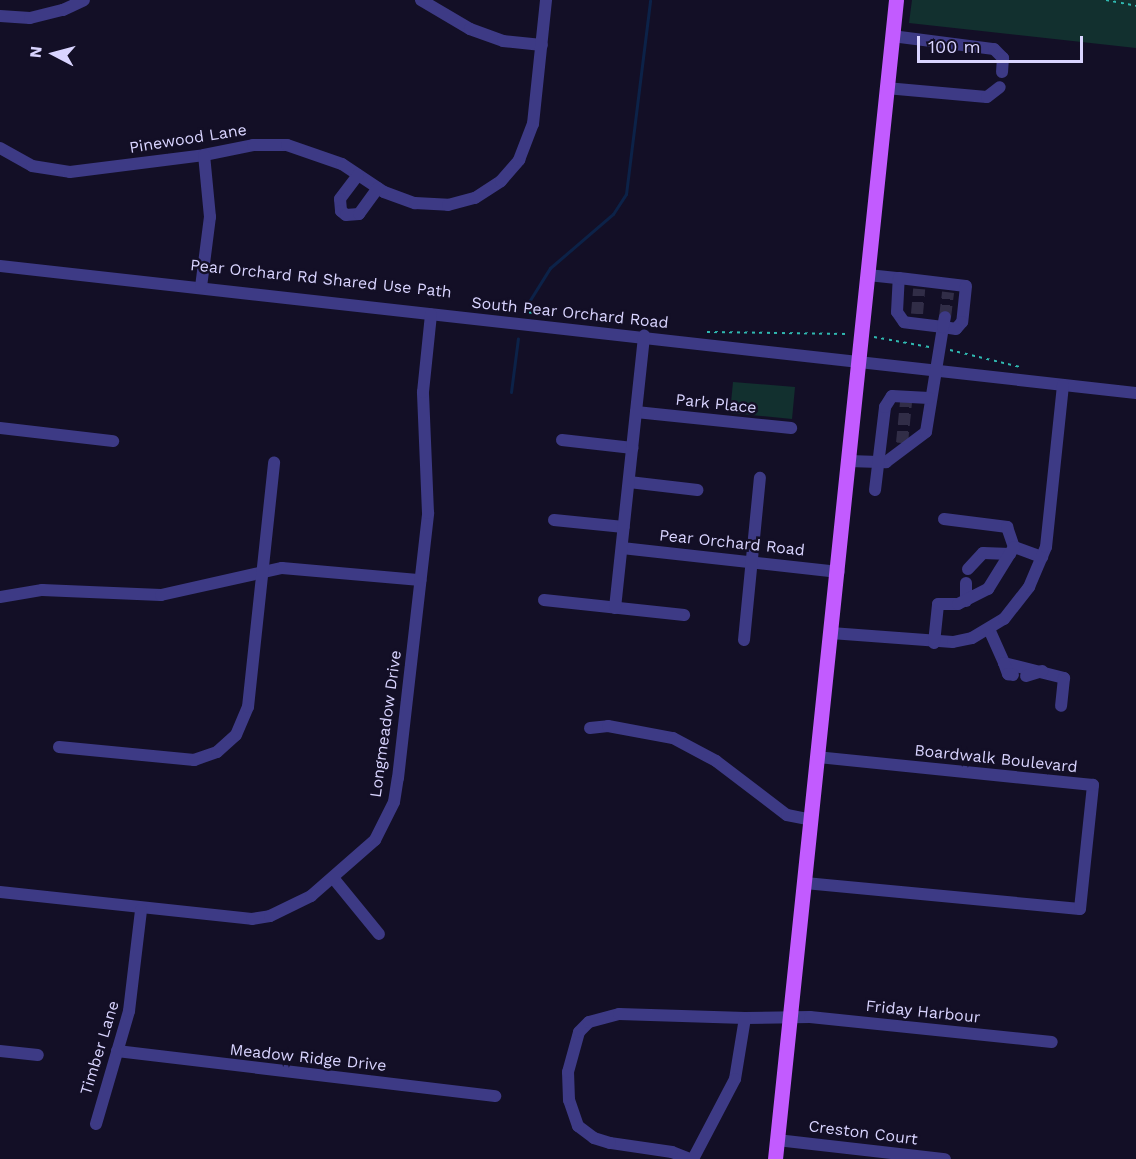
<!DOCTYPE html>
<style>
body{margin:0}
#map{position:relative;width:1136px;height:1159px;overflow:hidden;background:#130f26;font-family:"Work Sans",sans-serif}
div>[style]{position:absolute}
.green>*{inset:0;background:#12302f}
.stream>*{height:3px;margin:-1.5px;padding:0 1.5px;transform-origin:1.5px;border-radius:1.5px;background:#0c2248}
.minor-tunnel>*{height:12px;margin-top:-6px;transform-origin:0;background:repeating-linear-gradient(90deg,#312d47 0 12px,transparent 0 18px)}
.path>*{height:2px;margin-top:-1px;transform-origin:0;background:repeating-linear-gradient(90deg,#2fb8b0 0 3px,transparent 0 7.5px)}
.minor>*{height:12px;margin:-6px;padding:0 6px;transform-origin:6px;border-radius:6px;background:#3d3a85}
.major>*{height:15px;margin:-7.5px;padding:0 7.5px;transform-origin:7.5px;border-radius:7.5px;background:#c25bff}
span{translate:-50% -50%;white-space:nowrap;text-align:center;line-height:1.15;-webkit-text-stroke:5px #130f26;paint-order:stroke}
.street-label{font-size:16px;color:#d9d4ff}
.north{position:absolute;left:24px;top:24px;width:60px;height:60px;-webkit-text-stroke:4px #130f26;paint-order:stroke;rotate:276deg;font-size:16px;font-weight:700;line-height:24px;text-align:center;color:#d9d4ff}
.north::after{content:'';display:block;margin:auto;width:21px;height:27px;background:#d9d4ff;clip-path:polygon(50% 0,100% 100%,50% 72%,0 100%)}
.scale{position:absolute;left:917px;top:36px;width:166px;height:27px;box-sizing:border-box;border:3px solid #d9d4ff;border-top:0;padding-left:8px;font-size:18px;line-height:21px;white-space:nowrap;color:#d9d4ff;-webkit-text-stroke:4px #130f26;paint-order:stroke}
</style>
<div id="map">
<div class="green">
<i style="clip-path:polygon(912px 0,1136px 0,1136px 48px,909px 23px)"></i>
<i style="clip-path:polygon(733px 382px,795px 387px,792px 419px,730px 413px)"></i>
</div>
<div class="stream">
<i style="left:525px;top:308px;width:47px;rotate:-58deg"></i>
<i style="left:550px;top:268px;width:83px;rotate:-40.6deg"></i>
<i style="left:613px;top:214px;width:24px;rotate:-57deg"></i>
<i style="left:626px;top:194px;width:195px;rotate:-82.9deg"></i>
<i style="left:511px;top:392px;width:54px;rotate:-82.6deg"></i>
</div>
<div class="minor-tunnel">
<i style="left:917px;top:314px;width:25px;rotate:-85deg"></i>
<i style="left:945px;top:317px;width:25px;rotate:-83deg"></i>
<i style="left:902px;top:443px;width:41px;rotate:-84.4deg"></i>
</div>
<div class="path">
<i style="left:1106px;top:0;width:31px;rotate:11deg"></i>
<i style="left:492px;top:308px;width:51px;rotate:6.7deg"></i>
<i style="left:707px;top:332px;width:140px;rotate:0.8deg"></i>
<i style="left:874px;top:337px;width:56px;rotate:10.3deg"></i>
<i style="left:950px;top:350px;width:72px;rotate:13.7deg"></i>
</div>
<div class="minor">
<i style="left:421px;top:0;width:57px;rotate:30.6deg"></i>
<i style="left:470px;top:29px;width:35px;rotate:20deg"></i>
<i style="left:503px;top:41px;width:39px;rotate:6deg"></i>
<i style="left:0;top:16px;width:30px;rotate:4deg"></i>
<i style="left:30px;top:18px;width:34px;rotate:-14deg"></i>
<i style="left:63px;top:10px;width:23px;rotate:-25deg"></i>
<i style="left:892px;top:36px;width:103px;rotate:7.3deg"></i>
<i style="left:994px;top:49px;width:13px;rotate:45deg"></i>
<i style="left:1003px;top:58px;width:14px;rotate:94deg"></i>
<i style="left:886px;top:88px;width:101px;rotate:5.1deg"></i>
<i style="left:987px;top:97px;width:16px;rotate:-38deg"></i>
<i style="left:0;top:148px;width:37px;rotate:29deg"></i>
<i style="left:32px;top:166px;width:38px;rotate:9deg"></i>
<i style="left:70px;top:172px;width:135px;rotate:-7.2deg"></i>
<i style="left:204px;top:155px;width:50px;rotate:-11.5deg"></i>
<i style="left:253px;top:145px;width:34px"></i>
<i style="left:287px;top:145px;width:58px;rotate:19.1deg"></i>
<i style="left:342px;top:164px;width:50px;rotate:33.7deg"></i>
<i style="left:384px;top:192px;width:33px;rotate:20deg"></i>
<i style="left:415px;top:203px;width:33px;rotate:3deg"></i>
<i style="left:448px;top:205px;width:28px;rotate:-15deg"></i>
<i style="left:475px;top:198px;width:31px;rotate:-33deg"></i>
<i style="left:501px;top:181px;width:28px;rotate:-49deg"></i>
<i style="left:519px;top:160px;width:39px;rotate:-69deg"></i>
<i style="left:533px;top:124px;width:125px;rotate:-84deg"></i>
<i style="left:358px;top:175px;width:30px;rotate:127deg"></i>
<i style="left:340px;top:199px;width:12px;rotate:85deg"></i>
<i style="left:341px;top:211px;width:6px;rotate:39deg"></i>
<i style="left:346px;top:215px;width:13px;rotate:-4deg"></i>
<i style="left:359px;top:214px;width:32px;rotate:-54deg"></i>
<i style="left:0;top:266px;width:1143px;rotate:6.38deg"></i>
<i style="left:868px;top:275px;width:31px;rotate:6deg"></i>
<i style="left:201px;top:287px;width:71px;rotate:-82.7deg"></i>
<i style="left:210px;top:217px;width:62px;rotate:-95.5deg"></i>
<i style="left:636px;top:412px;width:156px;rotate:5.9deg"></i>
<i style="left:0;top:428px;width:114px;rotate:6.6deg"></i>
<i style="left:562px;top:440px;width:71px;rotate:6.4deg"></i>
<i style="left:849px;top:461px;width:37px;rotate:2deg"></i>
<i style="left:886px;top:462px;width:50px;rotate:-36.9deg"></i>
<i style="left:926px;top:432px;width:106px;rotate:-80.8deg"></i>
<i style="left:943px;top:327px;width:39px;rotate:-173deg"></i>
<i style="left:904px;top:322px;width:12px;rotate:-125deg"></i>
<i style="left:897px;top:312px;width:34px;rotate:-87deg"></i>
<i style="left:899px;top:278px;width:67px;rotate:6.8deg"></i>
<i style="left:966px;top:286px;width:36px;rotate:96deg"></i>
<i style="left:962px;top:322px;width:9px;rotate:131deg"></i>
<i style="left:956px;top:329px;width:13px;rotate:-171deg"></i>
<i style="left:943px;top:327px;width:10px;rotate:-79deg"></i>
<i style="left:629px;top:482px;width:69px;rotate:6.6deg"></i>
<i style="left:875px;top:490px;width:84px;rotate:-83.1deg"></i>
<i style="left:885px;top:407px;width:13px;rotate:-58deg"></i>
<i style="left:892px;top:396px;width:37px;rotate:3deg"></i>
<i style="left:944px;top:519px;width:64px;rotate:7.2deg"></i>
<i style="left:1007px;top:527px;width:21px;rotate:71deg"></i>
<i style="left:1014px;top:547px;width:30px;rotate:20deg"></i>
<i style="left:554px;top:520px;width:70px;rotate:5.7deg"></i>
<i style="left:622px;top:548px;width:218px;rotate:6.3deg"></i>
<i style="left:968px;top:569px;width:22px;rotate:-47deg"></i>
<i style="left:983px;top:553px;width:27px;rotate:2deg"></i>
<i style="left:0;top:597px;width:43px;rotate:-9.5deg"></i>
<i style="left:42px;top:590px;width:119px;rotate:2.4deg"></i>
<i style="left:161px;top:595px;width:124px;rotate:-12.6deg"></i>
<i style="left:282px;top:568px;width:139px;rotate:5deg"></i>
<i style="left:544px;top:600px;width:141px;rotate:6.1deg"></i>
<i style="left:966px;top:601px;width:18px;rotate:-90deg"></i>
<i style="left:615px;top:608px;width:274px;rotate:-83.9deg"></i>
<i style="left:989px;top:629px;width:37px;rotate:66deg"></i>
<i style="left:1004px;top:663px;width:62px;rotate:14deg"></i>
<i style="left:1064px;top:678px;width:28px;rotate:96deg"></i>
<i style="left:831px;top:633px;width:122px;rotate:4.2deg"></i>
<i style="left:953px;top:642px;width:19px;rotate:-12deg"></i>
<i style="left:972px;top:638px;width:37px;rotate:-31deg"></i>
<i style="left:1004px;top:619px;width:41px;rotate:-52deg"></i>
<i style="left:1029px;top:587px;width:43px;rotate:-67deg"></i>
<i style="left:1046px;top:547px;width:163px;rotate:-84deg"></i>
<i style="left:744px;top:640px;width:163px;rotate:-84.4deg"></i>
<i style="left:934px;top:643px;width:39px;rotate:-84deg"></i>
<i style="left:938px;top:604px;width:20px"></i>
<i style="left:958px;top:604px;width:34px;rotate:-27deg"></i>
<i style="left:988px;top:589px;width:49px;rotate:-58.2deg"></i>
<i style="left:1004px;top:663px;width:12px;rotate:70deg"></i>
<i style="left:1008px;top:674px;width:5px;rotate:11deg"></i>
<i style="left:1026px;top:676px;width:17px;rotate:-17deg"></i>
<i style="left:590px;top:728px;width:18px;rotate:-6deg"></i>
<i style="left:608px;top:726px;width:66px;rotate:10.5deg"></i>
<i style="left:673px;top:738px;width:49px;rotate:28.1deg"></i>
<i style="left:716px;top:761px;width:89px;rotate:37.3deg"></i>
<i style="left:787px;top:815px;width:25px;rotate:11deg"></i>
<i style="left:59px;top:747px;width:136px;rotate:5.5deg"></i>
<i style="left:194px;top:760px;width:24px;rotate:-19deg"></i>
<i style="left:217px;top:752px;width:25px;rotate:-42deg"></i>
<i style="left:236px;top:735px;width:30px;rotate:-67deg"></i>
<i style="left:248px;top:707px;width:246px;rotate:-83.9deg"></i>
<i style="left:334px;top:879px;width:71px;rotate:50.7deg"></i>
<i style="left:805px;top:883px;width:276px;rotate:5.4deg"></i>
<i style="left:1080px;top:909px;width:125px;rotate:-84deg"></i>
<i style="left:1093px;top:785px;width:276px;rotate:-174.2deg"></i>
<i style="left:0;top:892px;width:253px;rotate:6.1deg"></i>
<i style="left:252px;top:919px;width:18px;rotate:-9deg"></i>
<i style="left:270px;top:916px;width:46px;rotate:-26deg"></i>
<i style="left:311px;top:896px;width:85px;rotate:-41.2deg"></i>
<i style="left:375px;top:840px;width:42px;rotate:-63.4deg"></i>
<i style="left:394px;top:802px;width:24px;rotate:-81deg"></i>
<i style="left:398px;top:778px;width:267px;rotate:-83.5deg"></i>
<i style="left:428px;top:513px;width:121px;rotate:-92.4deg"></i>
<i style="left:423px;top:392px;width:78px;rotate:-84.1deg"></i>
<i style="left:745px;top:1018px;width:65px;rotate:-0.9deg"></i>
<i style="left:810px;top:1017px;width:243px;rotate:5.9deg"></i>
<i style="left:0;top:1051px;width:38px;rotate:6deg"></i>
<i style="left:117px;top:1051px;width:381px;rotate:6.8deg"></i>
<i style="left:96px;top:1124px;width:118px;rotate:-73.7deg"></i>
<i style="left:129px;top:1011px;width:102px;rotate:-83.2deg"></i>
<i style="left:777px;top:1140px;width:169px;rotate:6.5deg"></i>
<i style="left:690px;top:1159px;width:19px;rotate:-159deg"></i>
<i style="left:672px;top:1152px;width:63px;rotate:-171.7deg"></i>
<i style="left:610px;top:1143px;width:17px;rotate:-163deg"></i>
<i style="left:594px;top:1138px;width:20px;rotate:-143deg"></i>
<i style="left:578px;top:1126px;width:28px;rotate:-109deg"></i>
<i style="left:569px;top:1100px;width:28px;rotate:-92deg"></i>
<i style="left:568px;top:1072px;width:41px;rotate:-74.6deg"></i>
<i style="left:579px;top:1032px;width:14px;rotate:-45deg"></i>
<i style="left:589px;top:1022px;width:31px;rotate:-15deg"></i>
<i style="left:619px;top:1014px;width:126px;rotate:1.8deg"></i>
<i style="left:745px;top:1018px;width:62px;rotate:99.3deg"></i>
<i style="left:735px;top:1079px;width:90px;rotate:117.7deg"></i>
</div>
<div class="major">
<i style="left:775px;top:1159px;width:1165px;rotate:-84.04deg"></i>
</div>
<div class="street-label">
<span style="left:188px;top:139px;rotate:-9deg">Pinewood Lane</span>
<span style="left:321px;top:279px;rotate:6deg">Pear Orchard Rd Shared Use Path</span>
<span style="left:570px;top:313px;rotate:6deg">South Pear Orchard Road</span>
<span style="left:716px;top:404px;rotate:6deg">Park Place</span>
<span style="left:732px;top:543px;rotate:6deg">Pear Orchard Road</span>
<span style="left:386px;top:724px;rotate:-82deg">Longmeadow Drive</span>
<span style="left:996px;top:759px;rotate:6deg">Boardwalk Boulevard</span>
<span style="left:923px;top:1012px;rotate:6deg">Friday Harbour</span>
<span style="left:100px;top:1048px;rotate:-73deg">Timber Lane</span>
<span style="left:308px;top:1058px;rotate:6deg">Meadow Ridge Drive</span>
<span style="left:863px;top:1133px;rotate:7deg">Creston Court</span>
</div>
<div class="north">N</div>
<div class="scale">100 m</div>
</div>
